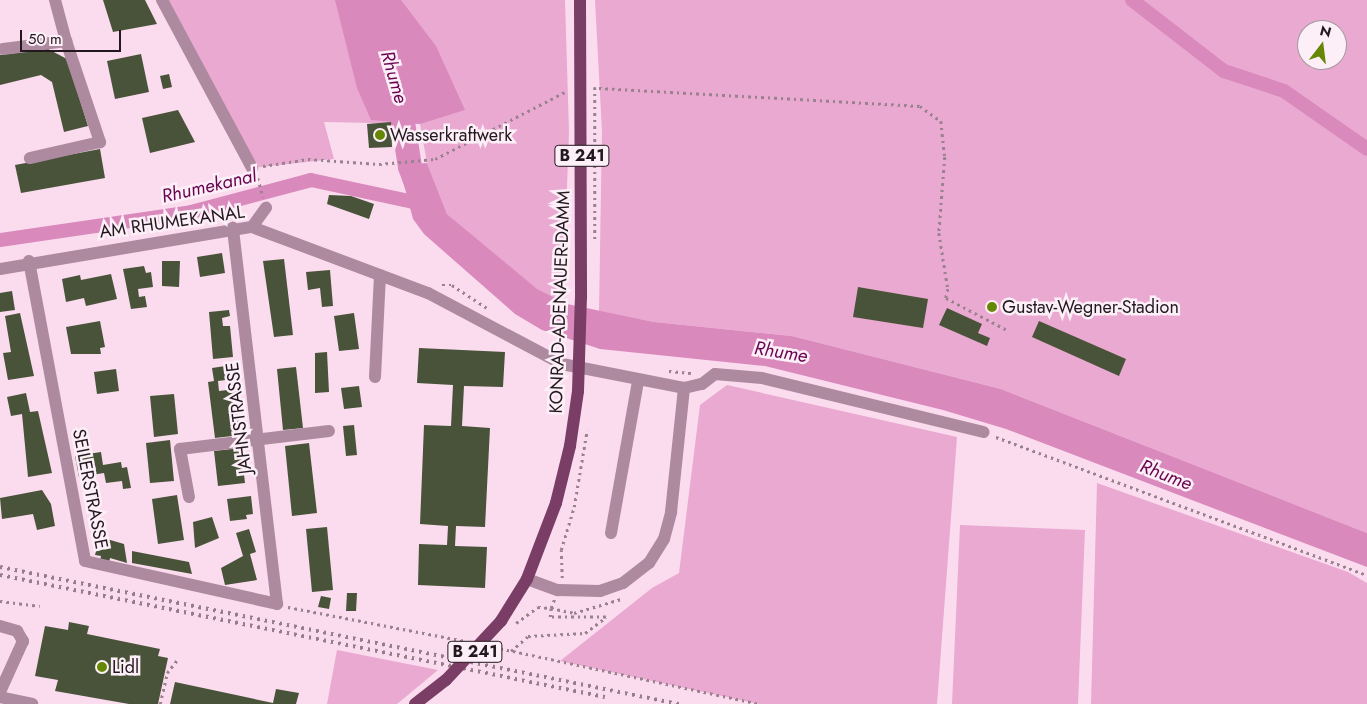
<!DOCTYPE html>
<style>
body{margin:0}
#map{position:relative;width:1367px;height:704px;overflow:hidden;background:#fbdcee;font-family:Jost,sans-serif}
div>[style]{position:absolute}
.green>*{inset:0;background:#eaa9d1}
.water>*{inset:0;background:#da89bc}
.canal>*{height:14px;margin:-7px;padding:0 7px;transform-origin:7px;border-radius:7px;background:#da89bc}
.river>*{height:24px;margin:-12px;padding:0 12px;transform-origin:12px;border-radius:12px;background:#da89bc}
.building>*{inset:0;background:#495339}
.path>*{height:2.5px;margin-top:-1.25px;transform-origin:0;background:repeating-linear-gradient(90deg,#98828e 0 2.5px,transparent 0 6.5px)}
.minor>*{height:12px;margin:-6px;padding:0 6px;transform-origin:6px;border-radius:6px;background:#ae8aa0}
.major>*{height:12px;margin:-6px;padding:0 6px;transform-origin:6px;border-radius:6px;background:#7a3d65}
.rail>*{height:4px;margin-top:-2px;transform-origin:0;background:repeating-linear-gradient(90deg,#937e8a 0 2.5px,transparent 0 7.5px)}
.path-bridge>*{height:2.5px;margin-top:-1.25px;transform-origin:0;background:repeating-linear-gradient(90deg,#98828e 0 2.5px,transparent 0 6.5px)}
.major-bridge>*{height:12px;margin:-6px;padding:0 6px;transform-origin:6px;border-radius:6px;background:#7a3d65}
.dots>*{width:14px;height:14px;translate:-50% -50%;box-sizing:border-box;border:2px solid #fceff7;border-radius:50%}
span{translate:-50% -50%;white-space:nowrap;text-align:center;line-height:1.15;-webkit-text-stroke:5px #fceff7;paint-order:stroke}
.shield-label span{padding:1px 4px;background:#fceff7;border:1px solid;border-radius:4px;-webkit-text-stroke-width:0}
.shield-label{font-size:16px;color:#23181e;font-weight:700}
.poi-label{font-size:18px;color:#23181e}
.left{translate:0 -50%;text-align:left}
.street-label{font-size:18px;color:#23181e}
.water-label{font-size:19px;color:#690450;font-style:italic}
.north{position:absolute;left:1297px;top:20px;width:50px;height:50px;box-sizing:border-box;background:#fceff7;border:1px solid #a599a0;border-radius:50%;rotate:15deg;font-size:14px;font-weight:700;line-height:20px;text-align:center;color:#23181e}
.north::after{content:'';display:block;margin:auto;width:18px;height:22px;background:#668704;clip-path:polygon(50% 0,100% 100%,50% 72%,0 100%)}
.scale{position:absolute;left:20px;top:30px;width:101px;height:22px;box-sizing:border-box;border:2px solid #23181e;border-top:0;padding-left:6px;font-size:15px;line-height:18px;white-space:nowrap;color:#23181e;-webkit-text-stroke:4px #fceff7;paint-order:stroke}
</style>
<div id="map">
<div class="green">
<i style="clip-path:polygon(162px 0,565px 0,569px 131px,563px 302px,537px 290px,447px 214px,427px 163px,420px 124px,324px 122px,334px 159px,252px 168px)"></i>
<i style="clip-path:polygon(evenodd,595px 0,1367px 0,1367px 533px,1001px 389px,792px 336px,654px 322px,599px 311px,602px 132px,595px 0,1307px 30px,1337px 30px,1337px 60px,1307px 60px,1307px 30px)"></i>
<i style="clip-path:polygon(727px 385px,957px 437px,937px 704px,759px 704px,560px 661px,652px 588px,679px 573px,700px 405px)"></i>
<i style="clip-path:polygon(1097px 483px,1348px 572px,1367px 583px,1367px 704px,1091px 704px)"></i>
<i style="clip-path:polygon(960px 525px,1085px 530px,1078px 704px,952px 704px)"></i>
<i style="clip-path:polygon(337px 650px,438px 670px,397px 704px,327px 704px)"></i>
</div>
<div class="water">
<i style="clip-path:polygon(335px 0,401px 0,436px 46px,465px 110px,420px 124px,371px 120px,357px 88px)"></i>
<i style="clip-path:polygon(427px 163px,447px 214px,537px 289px,567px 304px,654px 322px,792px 336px,1001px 389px,1367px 533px,1367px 567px,1006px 429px,943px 410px,765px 366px,600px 349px,542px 330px,515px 314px,424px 234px,413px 219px,399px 165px)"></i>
</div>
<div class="canal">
<i style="left:1132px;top:0;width:116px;rotate:37.7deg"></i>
<i style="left:1224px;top:71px;width:63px;rotate:18.4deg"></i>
<i style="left:1284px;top:91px;width:101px;rotate:34.9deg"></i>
<i style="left:0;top:240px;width:193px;rotate:-8.3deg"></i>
<i style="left:191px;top:212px;width:124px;rotate:-14.9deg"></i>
<i style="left:311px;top:180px;width:115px;rotate:12.1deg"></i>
</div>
<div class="river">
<i style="left:398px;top:91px;width:77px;rotate:81deg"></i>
<i style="left:410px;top:167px;width:30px;rotate:70deg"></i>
</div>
<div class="building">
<i style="clip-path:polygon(103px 0,145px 0,157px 24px,113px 32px)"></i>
<i style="clip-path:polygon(48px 49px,67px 59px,88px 126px,64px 132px,52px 82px,41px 75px,0 85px,0 55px)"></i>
<i style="clip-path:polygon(141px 54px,149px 92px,115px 99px,107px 61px)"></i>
<i style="clip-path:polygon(169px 74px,172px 87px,163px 89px,160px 76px)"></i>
<i style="clip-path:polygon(178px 110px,195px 142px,150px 153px,142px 118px)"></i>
<i style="clip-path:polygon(391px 122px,392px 147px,369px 148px,367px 124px)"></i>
<i style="clip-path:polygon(100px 149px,105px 178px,21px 193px,15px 165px)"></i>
<i style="clip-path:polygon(329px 195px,351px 196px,374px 204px,369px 219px,327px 204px)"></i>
<i style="clip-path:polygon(222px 253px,225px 273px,200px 277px,197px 257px)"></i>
<i style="clip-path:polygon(284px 259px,293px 335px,274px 337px,263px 261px)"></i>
<i style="clip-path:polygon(162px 261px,180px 261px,179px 287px,162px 286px)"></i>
<i style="clip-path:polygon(144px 266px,146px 273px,151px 272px,153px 287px,138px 289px,139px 297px,145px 296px,147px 307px,131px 309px,123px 269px)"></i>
<i style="clip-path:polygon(330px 270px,333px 306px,322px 307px,320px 288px,308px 290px,306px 272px)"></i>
<i style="clip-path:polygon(111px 274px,117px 299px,86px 306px,84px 298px,66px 302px,62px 279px,80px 275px,81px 280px)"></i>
<i style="clip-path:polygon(858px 287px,928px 299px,923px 328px,853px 317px)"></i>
<i style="clip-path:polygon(12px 291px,15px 310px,0 312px,0 293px)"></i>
<i style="clip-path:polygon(947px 308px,982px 324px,978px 333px,990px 338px,987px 346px,939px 325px)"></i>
<i style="clip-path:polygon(229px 310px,230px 316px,222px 318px,223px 326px,230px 326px,233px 357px,213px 359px,209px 312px)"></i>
<i style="clip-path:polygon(20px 313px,34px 376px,8px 380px,3px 353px,11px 352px,5px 316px)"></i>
<i style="clip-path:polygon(354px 313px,359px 349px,339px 351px,334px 316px)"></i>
<i style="clip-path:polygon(100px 321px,105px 347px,100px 348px,101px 354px,71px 354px,66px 327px)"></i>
<i style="clip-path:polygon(1039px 321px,1126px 359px,1119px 376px,1032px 337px)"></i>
<i style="clip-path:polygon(419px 348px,505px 352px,503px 387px,464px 386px,462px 426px,490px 428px,485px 527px,456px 526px,455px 546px,487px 547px,485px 588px,418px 585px,419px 544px,447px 545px,448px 526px,420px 524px,424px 425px,451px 426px,453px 385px,417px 383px)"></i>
<i style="clip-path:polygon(327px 352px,329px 392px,315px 393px,315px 353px)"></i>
<i style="clip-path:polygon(232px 365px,234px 379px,218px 381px,219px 391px,236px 389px,241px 435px,215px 438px,208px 382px,214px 381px,212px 368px)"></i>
<i style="clip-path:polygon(296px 367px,303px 428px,283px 430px,277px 369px)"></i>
<i style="clip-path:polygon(116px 369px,119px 391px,97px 394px,94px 372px)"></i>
<i style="clip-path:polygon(359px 386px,362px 407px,344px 409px,341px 388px)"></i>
<i style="clip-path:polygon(26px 393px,30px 412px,38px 411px,52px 473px,28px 477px,22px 414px,11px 416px,7px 397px)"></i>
<i style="clip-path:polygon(174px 394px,178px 434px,154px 437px,150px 396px)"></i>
<i style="clip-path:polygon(354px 425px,357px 455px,346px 456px,343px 426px)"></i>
<i style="clip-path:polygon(170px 440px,174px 481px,150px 483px,146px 443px)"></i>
<i style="clip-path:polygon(309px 443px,317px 513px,292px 516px,285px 446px)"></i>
<i style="clip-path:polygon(241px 448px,245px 483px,218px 486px,214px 451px)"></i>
<i style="clip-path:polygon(101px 452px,103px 465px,121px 462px,122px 468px,127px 467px,131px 488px,123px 489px,122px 481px,106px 483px,104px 473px,79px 477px,75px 456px)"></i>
<i style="clip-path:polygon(42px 490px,51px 504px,55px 526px,37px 530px,33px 514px,2px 519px,0 498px)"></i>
<i style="clip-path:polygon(177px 495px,184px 540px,158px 544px,152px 499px)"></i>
<i style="clip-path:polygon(251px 496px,253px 514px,246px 515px,247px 519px,230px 521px,227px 499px)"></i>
<i style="clip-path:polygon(212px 517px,219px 538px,195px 548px,193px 522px)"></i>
<i style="clip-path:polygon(327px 527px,333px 590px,312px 592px,306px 529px)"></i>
<i style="clip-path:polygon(249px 529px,256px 552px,250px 554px,257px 580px,225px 585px,221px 568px,243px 556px,236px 533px)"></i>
<i style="clip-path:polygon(100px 537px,124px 544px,127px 563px,110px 558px,109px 563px,100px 561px,101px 556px,95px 555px)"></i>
<i style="clip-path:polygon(132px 551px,189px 562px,192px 574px,132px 563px)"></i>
<i style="clip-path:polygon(347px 593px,357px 593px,356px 611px,346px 611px)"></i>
<i style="clip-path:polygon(321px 596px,331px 598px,329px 609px,318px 607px)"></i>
<i style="clip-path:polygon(69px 622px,89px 626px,87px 634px,160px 649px,158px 656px,168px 658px,158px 704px,129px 704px,55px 691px,58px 680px,35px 676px,45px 626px,68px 630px)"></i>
<i style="clip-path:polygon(175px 682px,273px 703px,276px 689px,299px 693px,296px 704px,170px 704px)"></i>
</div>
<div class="path">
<i style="left:595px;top:87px;width:152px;rotate:90deg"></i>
<i style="left:599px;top:88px;width:322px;rotate:3.2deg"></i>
<i style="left:920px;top:106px;width:26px;rotate:36deg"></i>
<i style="left:941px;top:121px;width:36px;rotate:84deg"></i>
<i style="left:945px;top:157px;width:76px;rotate:94.5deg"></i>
<i style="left:939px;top:233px;width:57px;rotate:80.9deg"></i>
<i style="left:948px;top:289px;width:9px;rotate:103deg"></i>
<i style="left:946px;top:298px;width:71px;rotate:27.6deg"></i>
<i style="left:263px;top:166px;width:46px;rotate:-8.8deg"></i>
<i style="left:308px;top:159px;width:71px;rotate:4deg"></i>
<i style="left:379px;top:164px;width:56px;rotate:-5.1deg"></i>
<i style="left:435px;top:159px;width:148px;rotate:-27.3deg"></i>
<i style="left:258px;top:178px;width:20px;rotate:75deg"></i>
<i style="left:442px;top:285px;width:10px"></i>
<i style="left:452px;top:285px;width:42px;rotate:33.3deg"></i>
<i style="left:669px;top:371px;width:22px;rotate:5deg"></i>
<i style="left:996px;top:437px;width:396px;rotate:20.4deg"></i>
<i style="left:562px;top:578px;width:28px;rotate:-92deg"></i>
<i style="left:561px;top:550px;width:45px;rotate:-73.2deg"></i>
<i style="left:574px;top:507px;width:78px;rotate:-80.4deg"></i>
<i style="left:0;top:601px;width:40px;rotate:7.1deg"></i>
<i style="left:288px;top:607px;width:179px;rotate:10.9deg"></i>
<i style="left:516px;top:623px;width:27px;rotate:-36deg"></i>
<i style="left:538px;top:607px;width:13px;rotate:4deg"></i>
<i style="left:551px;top:608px;width:9px;rotate:-69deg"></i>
<i style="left:494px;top:647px;width:272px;rotate:12.1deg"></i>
<i style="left:511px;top:651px;width:23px;rotate:-41deg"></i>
<i style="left:528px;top:636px;width:57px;rotate:-3deg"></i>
<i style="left:585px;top:633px;width:26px;rotate:-37deg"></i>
<i style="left:606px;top:617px;width:56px;rotate:180deg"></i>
<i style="left:550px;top:617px;width:9px;rotate:-84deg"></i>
<i style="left:551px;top:608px;width:24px;rotate:12deg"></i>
<i style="left:574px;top:613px;width:49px;rotate:-16.6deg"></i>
<i style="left:160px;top:704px;width:32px;rotate:-77deg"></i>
<i style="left:167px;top:673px;width:16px;rotate:-52deg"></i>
</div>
<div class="minor">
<i style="left:55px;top:0;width:42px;rotate:75deg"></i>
<i style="left:162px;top:0;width:191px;rotate:61.8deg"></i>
<i style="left:3px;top:49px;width:64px;rotate:-7.2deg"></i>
<i style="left:66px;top:41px;width:107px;rotate:71.4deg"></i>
<i style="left:100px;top:142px;width:72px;rotate:167.1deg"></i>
<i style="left:252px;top:227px;width:24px;rotate:-54deg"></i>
<i style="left:29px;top:261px;width:305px;rotate:79.4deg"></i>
<i style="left:85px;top:561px;width:197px;rotate:12.6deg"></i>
<i style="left:277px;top:604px;width:379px;rotate:-96.7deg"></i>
<i style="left:0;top:269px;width:255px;rotate:-9.5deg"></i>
<i style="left:252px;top:227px;width:188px;rotate:20.6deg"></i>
<i style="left:428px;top:293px;width:152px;rotate:27.9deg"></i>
<i style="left:562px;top:364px;width:124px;rotate:11.1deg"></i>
<i style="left:684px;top:388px;width:18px;rotate:-13deg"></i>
<i style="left:702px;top:384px;width:16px;rotate:-38deg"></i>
<i style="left:715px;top:374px;width:47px;rotate:4.9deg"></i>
<i style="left:762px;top:378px;width:228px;rotate:13.7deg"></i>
<i style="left:375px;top:377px;width:102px;rotate:-87.2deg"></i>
<i style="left:189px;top:497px;width:49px;rotate:-100.6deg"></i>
<i style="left:180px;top:449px;width:150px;rotate:-6.9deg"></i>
<i style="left:611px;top:533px;width:154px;rotate:-79.9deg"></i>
<i style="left:527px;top:579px;width:33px;rotate:20deg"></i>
<i style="left:558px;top:590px;width:42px;rotate:1.4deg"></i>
<i style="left:600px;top:591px;width:24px;rotate:-19deg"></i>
<i style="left:623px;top:583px;width:33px;rotate:-38deg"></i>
<i style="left:649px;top:563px;width:28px;rotate:-58deg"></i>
<i style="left:664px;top:539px;width:28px;rotate:-75deg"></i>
<i style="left:671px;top:512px;width:125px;rotate:-84deg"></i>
<i style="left:0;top:626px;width:18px;rotate:16deg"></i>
<i style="left:17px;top:631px;width:12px;rotate:59deg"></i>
<i style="left:23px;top:641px;width:56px;rotate:114.3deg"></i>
<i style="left:0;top:697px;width:33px;rotate:12deg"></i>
</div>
<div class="major">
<i style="left:580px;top:0;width:298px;rotate:89.8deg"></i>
<i style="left:501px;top:621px;width:49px;rotate:-58.2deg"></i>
<i style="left:527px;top:579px;width:81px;rotate:-69.1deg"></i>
<i style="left:556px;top:503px;width:59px;rotate:-76.2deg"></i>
<i style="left:570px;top:446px;width:56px;rotate:-81.7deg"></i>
<i style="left:415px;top:704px;width:39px;rotate:-38deg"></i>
</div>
<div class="rail">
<i style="left:0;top:567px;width:693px;rotate:11.41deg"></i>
<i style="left:0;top:575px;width:617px;rotate:11.4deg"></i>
</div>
<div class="path-bridge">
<i style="left:483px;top:661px;width:19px;rotate:-47deg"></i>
</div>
<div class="major-bridge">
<i style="left:578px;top:391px;width:93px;rotate:-88.2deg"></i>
<i style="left:446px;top:680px;width:81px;rotate:-47deg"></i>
</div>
<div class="dots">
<i style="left:380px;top:135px;background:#668704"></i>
<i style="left:992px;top:307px;background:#668704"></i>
<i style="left:102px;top:667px;background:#668704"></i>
</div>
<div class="shield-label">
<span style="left:582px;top:156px">B 241</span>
<span style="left:475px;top:652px">B 241</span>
</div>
<div class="poi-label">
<span class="left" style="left:390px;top:135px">Wasserkraftwerk</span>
<span class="left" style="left:1002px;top:307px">Gustav-Wegner-Stadion</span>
<span class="left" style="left:112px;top:667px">Lidl</span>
</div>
<div class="street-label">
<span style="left:172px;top:222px;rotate:-8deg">AM RHUMEKANAL</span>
<span style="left:560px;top:302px;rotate:-88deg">KONRAD-ADENAUER-DAMM</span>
<span style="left:239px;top:418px;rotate:-97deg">JAHNSTRASSE</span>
<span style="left:90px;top:489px;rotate:79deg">SEILERSTRASSE</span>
</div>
<div class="water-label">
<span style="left:394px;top:77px;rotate:74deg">Rhume</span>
<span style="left:209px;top:186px;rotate:-13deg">Rhumekanal</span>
<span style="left:781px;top:352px;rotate:9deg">Rhume</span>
<span style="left:1166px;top:475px;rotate:21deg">Rhume</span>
</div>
<div class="north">N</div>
<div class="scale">50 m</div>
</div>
